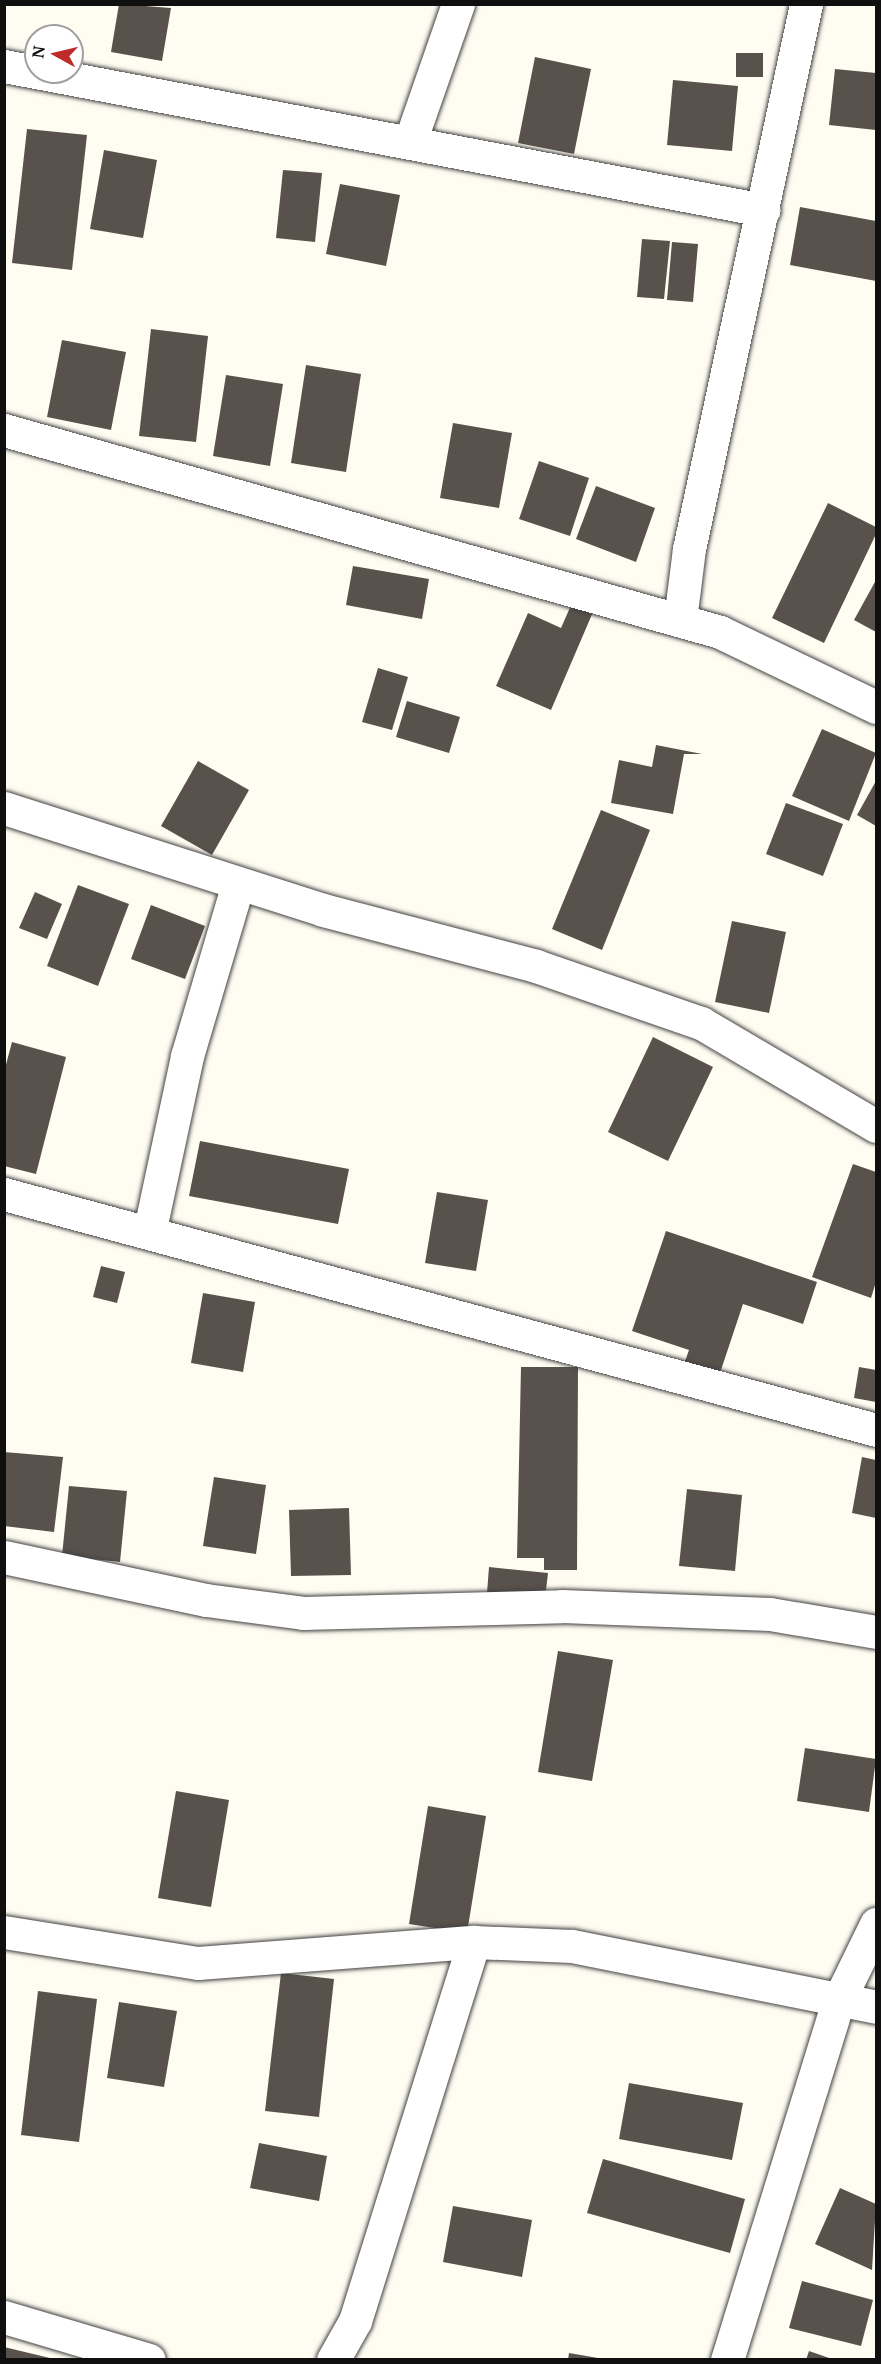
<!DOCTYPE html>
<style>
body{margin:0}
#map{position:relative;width:881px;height:2364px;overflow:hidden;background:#fffdf2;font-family:"PT Serif",serif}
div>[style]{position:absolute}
.building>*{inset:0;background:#58514c}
.roads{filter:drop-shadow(0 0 2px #424242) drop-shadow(0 0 2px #424242)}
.minor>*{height:33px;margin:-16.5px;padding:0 16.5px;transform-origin:16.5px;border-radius:16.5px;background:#fff}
span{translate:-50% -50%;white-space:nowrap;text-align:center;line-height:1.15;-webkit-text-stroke:6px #fff;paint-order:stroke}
.frame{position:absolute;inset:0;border:6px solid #0f0f0f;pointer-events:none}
.north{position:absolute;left:24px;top:24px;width:60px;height:60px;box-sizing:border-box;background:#fff;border:2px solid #9f9f9f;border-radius:50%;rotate:278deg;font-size:16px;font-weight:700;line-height:24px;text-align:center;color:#0f0f0f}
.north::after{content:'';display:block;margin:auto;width:21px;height:27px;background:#bf2b28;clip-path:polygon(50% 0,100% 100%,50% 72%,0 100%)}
</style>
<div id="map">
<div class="building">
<i style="clip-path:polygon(119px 4px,171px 8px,162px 61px,111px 52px)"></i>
<i style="clip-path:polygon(736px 53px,763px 53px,763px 77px,736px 77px)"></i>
<i style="clip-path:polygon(535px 57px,591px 69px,574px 154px,518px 143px)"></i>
<i style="clip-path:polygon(835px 69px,876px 73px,876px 130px,829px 125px)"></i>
<i style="clip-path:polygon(673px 80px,738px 86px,732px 151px,667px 145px)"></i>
<i style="clip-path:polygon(27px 129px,87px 135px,72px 270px,12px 263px)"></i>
<i style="clip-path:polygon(104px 150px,157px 160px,143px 238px,90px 229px)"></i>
<i style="clip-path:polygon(283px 170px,322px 173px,315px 242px,276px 238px)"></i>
<i style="clip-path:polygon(340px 184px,400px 195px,386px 266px,326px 254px)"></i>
<i style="clip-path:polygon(800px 207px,876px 221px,876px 281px,790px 265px)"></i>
<i style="clip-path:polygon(642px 239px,670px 241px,664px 299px,637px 297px)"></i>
<i style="clip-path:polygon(672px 242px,698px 244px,693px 302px,667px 300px)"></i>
<i style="clip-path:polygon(151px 329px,208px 336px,196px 442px,139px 436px)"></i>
<i style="clip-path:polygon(62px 340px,126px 352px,111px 430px,47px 417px)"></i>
<i style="clip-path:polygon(306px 365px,361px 374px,346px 472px,291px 463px)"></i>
<i style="clip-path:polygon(226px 375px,283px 384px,270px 466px,213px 456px)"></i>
<i style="clip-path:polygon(453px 423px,512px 433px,499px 508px,440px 498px)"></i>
<i style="clip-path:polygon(539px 461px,589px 478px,570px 536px,519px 519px)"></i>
<i style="clip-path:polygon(596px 486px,655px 508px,636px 562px,576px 539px)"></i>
<i style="clip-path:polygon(828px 503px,876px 527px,876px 534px,824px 643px,772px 618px)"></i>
<i style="clip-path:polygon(353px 566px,429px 579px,422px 619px,346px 605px)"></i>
<i style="clip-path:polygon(876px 580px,876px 632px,854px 620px)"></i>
<i style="clip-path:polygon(572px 603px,593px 612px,551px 710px,496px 686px,528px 613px,561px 628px)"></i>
<i style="clip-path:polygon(378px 668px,408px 677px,392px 730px,362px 722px)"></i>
<i style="clip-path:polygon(407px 701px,460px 717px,449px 753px,396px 737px)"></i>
<i style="clip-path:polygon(822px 729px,876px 753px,849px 821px,792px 796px)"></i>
<i style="clip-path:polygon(656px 745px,702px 754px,684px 754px,673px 814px,611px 803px,619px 760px,652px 767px)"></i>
<i style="clip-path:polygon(198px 761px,249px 790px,212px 855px,161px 826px)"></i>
<i style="clip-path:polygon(876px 781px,876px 826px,857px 815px)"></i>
<i style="clip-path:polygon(786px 803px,843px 824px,823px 876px,766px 854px)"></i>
<i style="clip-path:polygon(601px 810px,650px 830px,602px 950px,552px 929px)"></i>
<i style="clip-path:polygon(78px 885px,129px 904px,98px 986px,47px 966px)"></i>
<i style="clip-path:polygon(35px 892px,62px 904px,47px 939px,19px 928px)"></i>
<i style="clip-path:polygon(151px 905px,205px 926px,185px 979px,131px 959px)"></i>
<i style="clip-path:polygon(732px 921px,786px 932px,769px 1013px,715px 1002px)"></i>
<i style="clip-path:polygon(653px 1037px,713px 1067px,668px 1161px,608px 1132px)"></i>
<i style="clip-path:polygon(12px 1042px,66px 1057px,36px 1174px,4px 1166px,4px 1072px)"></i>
<i style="clip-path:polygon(200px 1141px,349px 1169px,338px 1224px,189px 1196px)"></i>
<i style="clip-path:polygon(853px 1164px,876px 1172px,876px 1282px,871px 1298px,812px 1277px)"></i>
<i style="clip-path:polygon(437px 1192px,488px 1200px,476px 1271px,425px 1263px)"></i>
<i style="clip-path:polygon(666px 1231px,817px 1282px,803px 1324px,743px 1304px,719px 1376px,684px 1364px,689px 1350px,632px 1331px)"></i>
<i style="clip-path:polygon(101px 1266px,125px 1272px,117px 1303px,93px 1297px)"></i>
<i style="clip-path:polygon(203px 1293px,255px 1302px,243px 1372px,191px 1363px)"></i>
<i style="clip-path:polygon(521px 1367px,578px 1367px,577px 1570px,544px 1570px,544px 1558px,517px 1558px)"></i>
<i style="clip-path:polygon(859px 1367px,876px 1370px,876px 1402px,854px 1398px)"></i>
<i style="clip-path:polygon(4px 1452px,63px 1457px,54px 1532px,4px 1526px)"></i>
<i style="clip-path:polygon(862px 1457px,876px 1460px,876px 1518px,852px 1513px)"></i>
<i style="clip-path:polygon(214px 1477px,266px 1485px,256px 1554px,203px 1546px)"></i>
<i style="clip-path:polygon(69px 1486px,127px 1491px,120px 1562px,62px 1556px)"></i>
<i style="clip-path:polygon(687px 1489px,742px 1495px,735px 1571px,679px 1566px)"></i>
<i style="clip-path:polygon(349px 1508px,351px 1575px,291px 1576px,289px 1510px)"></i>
<i style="clip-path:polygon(489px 1567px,548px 1573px,545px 1599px,487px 1593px)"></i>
<i style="clip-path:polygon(558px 1651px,613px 1660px,592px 1781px,538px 1772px)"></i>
<i style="clip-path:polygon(805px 1748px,876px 1759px,869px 1812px,797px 1801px)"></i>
<i style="clip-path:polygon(176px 1791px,229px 1800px,211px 1907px,158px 1898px)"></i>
<i style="clip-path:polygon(428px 1806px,486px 1816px,467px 1933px,409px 1924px)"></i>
<i style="clip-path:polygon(281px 1973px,334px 1979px,319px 2117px,265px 2111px)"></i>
<i style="clip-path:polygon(38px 1991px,97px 1999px,79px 2142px,21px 2135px)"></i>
<i style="clip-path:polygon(119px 2002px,177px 2011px,164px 2087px,107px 2078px)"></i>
<i style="clip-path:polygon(629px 2083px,743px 2103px,732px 2160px,619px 2139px)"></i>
<i style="clip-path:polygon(259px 2143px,327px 2156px,319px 2201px,250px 2188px)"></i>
<i style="clip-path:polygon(603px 2159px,745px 2199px,730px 2253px,587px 2213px)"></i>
<i style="clip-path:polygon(840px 2188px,876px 2204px,872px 2270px,815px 2244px)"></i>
<i style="clip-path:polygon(453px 2206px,532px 2220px,522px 2277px,443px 2262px)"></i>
<i style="clip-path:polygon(802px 2281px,873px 2300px,861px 2346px,789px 2328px)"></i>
<i style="clip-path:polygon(4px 2347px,54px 2359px,54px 2360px,4px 2360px)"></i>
<i style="clip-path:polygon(809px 2351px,832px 2359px,832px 2360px,806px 2360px)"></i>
<i style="clip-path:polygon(569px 2353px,598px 2358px,598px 2360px,568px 2360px)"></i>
</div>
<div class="roads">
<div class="minor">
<i style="left:4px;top:66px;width:773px;rotate:10.74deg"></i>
<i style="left:412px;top:136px;width:140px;rotate:-70.8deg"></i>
<i style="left:4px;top:430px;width:744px;rotate:15.75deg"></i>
<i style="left:720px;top:632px;width:173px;rotate:25.7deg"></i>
<i style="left:680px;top:620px;width:72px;rotate:-82.8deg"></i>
<i style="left:689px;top:549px;width:557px;rotate:-77.88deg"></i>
<i style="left:4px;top:808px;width:335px;rotate:17.7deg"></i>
<i style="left:323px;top:910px;width:220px;rotate:14.7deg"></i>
<i style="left:536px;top:966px;width:175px;rotate:19.1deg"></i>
<i style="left:701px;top:1023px;width:203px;rotate:30.5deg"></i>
<i style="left:4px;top:1194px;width:903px;rotate:15.14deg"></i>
<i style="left:150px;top:1229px;width:177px;rotate:-77.9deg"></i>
<i style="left:187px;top:1056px;width:179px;rotate:-73.5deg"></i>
<i style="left:4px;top:1557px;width:207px;rotate:12deg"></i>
<i style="left:206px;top:1600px;width:98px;rotate:7.6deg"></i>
<i style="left:303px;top:1613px;width:259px;rotate:-1.5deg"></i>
<i style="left:562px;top:1606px;width:208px;rotate:2.2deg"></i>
<i style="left:770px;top:1614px;width:108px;rotate:9.6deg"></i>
<i style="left:4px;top:1932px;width:196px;rotate:9.1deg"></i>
<i style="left:198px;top:1963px;width:277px;rotate:-4.4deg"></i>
<i style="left:474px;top:1942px;width:98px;rotate:2.3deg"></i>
<i style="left:572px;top:1946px;width:310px;rotate:11.3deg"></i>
<i style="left:4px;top:2317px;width:151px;rotate:16.5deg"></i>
<i style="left:333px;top:2360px;width:45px;rotate:-60.6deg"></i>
<i style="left:355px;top:2321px;width:397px;rotate:-72.6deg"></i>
<i style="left:727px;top:2360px;width:375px;rotate:-72.8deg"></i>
<i style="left:838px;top:2002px;width:87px;rotate:-64deg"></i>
</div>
</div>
<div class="frame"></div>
<div class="north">N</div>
</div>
